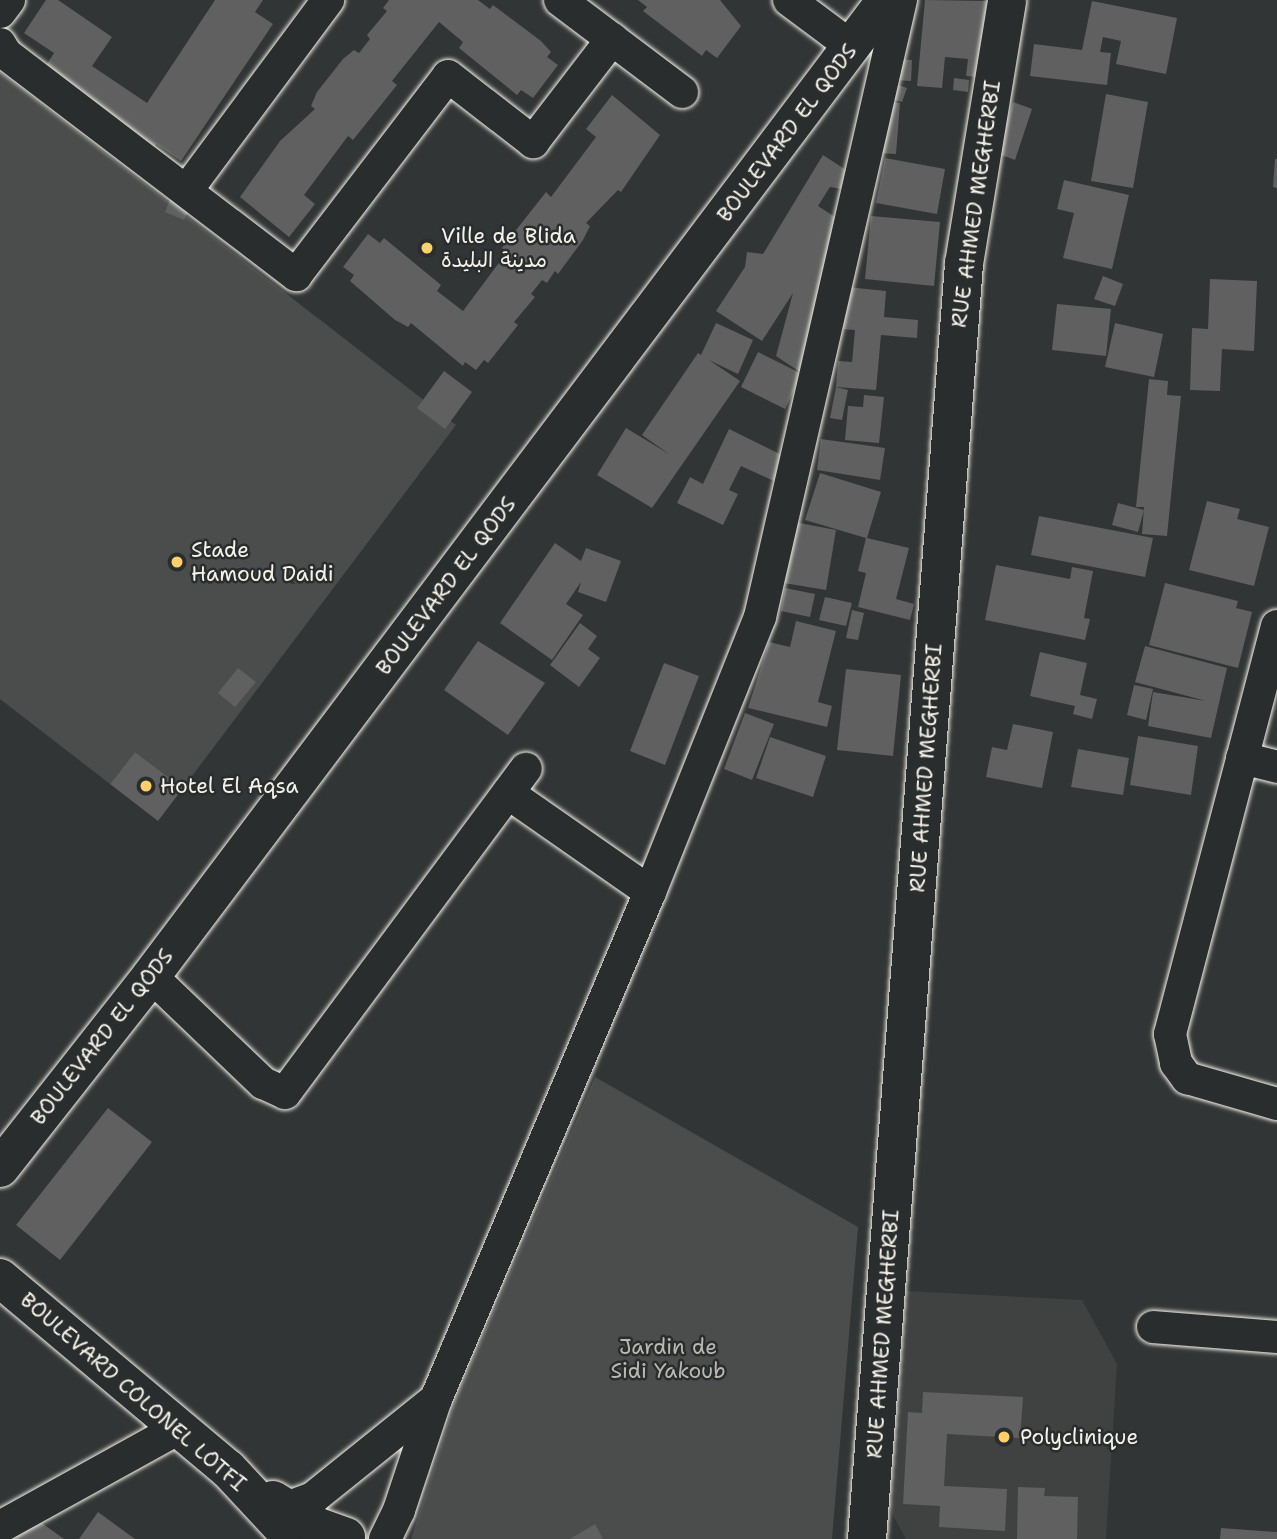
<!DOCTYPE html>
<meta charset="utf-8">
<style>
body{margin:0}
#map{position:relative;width:1277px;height:1539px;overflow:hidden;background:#323535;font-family:"Shantell Sans","Playpen Sans Arabic",sans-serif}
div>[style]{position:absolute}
.built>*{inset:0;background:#404242}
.green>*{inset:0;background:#4b4d4c}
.building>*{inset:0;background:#5f605f}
.roads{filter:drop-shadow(0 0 2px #f4f1e8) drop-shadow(0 0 2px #f4f1e8)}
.minor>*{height:32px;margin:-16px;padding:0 16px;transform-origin:16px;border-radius:16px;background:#2a2d2e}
.major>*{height:38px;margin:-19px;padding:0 19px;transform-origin:19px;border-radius:19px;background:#2a2d2e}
.dots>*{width:19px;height:19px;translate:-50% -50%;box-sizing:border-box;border:4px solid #2a2d2e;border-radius:50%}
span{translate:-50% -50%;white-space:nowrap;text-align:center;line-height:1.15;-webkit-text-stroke:5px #2a2d2e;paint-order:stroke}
.street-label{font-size:21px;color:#f4f1e8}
.poi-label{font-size:21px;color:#f4f1e8}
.left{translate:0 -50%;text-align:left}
.park-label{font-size:21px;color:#b9b8b1}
</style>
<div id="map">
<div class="built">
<i style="clip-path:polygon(906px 1291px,1082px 1300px,1117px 1364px,1106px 1539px,906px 1539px,890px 1510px)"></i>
</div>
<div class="green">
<i style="clip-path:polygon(0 72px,456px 425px,183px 788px,135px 752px,110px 784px,0 699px)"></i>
<i style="clip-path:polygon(595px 1077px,858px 1227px,832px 1539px,411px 1539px,455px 1401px)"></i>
</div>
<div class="building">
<i style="clip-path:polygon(46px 0,58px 0,112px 37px,92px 66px,147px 103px,215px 0,263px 0,255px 12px,273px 24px,181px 161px,156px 144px,148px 157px,35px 83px,54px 53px,24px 33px)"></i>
<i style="clip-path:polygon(389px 0,478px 0,490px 9px,493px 5px,541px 41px,551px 52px,547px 57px,558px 65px,533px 98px,521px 90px,517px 95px,459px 48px,463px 42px,439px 22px,392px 81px,397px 85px,353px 140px,348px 136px,304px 195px,315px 204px,289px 237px,240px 197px,280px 141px,315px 109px,311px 106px,317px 92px,343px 59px,354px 50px,359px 53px,370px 39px,367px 35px,387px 11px,383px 8px)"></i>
<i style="clip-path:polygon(638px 0,720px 0,741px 26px,717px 58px,706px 50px,702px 56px,643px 11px,647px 7px)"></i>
<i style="clip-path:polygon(925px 0,987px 1px,979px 77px,966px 76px,968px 59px,945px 57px,942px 88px,917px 86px)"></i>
<i style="clip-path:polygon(1092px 1px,1177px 18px,1166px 74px,1116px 64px,1121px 41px,1103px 37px,1100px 52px,1111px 53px,1107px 85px,1030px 76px,1034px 44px,1082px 50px)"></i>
<i style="clip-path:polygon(897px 59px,912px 60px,911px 81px,895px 80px)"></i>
<i style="clip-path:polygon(954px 78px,969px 80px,968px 92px,953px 90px)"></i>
<i style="clip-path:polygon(889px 82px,907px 88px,902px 102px,885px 97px)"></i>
<i style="clip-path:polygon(1106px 94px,1148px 102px,1133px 188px,1091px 181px)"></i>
<i style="clip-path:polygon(612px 95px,660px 135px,621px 192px,618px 190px,586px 223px,590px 226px,583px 240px,558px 274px,555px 271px,547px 283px,542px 280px,531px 294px,535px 297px,514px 322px,518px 325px,488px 363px,484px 360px,476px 370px,465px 362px,463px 366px,411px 323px,408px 327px,395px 320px,350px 281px,354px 275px,343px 267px,368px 234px,380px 243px,384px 238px,441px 285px,437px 291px,463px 311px,507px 252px,502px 248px,546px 192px,551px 197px,596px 137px,586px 129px)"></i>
<i style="clip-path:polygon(883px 102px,900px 103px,896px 154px,878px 153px)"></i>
<i style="clip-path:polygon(1013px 102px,1032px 109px,1015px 160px,996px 153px)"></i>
<i style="clip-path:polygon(823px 155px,846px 170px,843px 189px,830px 187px,818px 206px,835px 217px,809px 378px,776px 356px,793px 293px,762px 341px,716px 311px,745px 267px,747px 252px,763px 254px)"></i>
<i style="clip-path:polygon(885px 158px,945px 169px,937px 214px,876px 203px)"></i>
<i style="clip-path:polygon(1275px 159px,1277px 159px,1277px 188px,1273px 187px)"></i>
<i style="clip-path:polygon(1064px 180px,1129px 195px,1112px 269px,1063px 258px,1074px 213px,1057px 209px)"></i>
<i style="clip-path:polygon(173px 192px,193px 200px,184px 220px,165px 212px)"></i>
<i style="clip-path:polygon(871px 216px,940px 222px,934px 286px,865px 279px)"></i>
<i style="clip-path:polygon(1103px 276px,1123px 284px,1115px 306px,1094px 299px)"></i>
<i style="clip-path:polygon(1210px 279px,1257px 281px,1254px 351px,1222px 349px,1220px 391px,1190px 390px,1192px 328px,1208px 329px)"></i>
<i style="clip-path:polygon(847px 287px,886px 291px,884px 317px,918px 320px,917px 338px,881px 335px,876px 390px,836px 387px,838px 361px,852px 362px,855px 330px,843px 329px)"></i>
<i style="clip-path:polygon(1057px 304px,1111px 309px,1106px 356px,1052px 350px)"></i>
<i style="clip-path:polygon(716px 323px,753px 340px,738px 374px,709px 360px,740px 381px,652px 508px,597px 475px,626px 428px,669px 454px,642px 435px,698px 353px,701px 355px)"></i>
<i style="clip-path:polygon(1115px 323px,1163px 334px,1154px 377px,1105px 367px)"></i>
<i style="clip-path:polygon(758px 352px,802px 374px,785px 409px,741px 387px)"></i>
<i style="clip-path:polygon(444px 371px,472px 392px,445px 429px,417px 408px)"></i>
<i style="clip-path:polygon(1149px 379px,1168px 381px,1167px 395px,1181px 396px,1167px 536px,1142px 534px,1144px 507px,1136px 507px)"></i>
<i style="clip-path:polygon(836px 387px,848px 390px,842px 420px,830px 418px)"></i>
<i style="clip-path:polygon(864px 395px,884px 397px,879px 443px,845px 440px,848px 406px,863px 407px)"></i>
<i style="clip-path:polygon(729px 429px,786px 457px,774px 481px,741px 466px,729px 490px,738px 494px,723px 525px,677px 503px,690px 477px,703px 484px)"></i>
<i style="clip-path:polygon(821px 439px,885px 448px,880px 480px,817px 470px)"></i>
<i style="clip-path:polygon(820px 473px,881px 492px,867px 538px,909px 548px,896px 599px,914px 604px,910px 620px,858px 607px,866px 573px,858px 571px,866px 538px,805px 520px)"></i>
<i style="clip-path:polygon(1207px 501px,1240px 509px,1237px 519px,1269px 527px,1254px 586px,1189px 570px)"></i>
<i style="clip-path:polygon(1118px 503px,1144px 510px,1138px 532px,1112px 525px)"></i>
<i style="clip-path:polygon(1039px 516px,1153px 538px,1145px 577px,1031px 555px)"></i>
<i style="clip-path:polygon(794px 522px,836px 530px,826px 590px,784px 583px)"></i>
<i style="clip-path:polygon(555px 543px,581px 561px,586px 548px,621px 561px,606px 602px,578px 592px,581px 582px,566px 604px,583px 615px,552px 660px,500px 623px)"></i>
<i style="clip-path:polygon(996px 565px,1070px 579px,1072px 567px,1093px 571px,1084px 618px,1090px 619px,1085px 640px,985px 620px)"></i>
<i style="clip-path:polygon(1165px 583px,1238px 601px,1236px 608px,1252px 612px,1238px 668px,1149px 645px)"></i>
<i style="clip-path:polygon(785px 588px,815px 594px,810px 617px,781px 611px)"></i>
<i style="clip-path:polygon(825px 597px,852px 603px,846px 626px,819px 620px)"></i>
<i style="clip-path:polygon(852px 610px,864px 613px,858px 640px,846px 638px)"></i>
<i style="clip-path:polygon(796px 621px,836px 631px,818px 702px,832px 706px,827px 727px,748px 708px,769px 642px,790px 647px)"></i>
<i style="clip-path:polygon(580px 623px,597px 636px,588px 649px,600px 658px,579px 687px,550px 665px)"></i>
<i style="clip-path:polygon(478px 641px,545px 683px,508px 735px,444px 690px)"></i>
<i style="clip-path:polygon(1145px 646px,1227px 668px,1211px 738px,1148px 726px,1153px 692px,1206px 701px,1135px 682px)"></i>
<i style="clip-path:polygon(1040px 652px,1087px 663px,1080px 695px,1097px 699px,1092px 719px,1073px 714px,1075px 706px,1030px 696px)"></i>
<i style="clip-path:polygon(664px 663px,699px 676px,665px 765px,630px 751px)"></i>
<i style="clip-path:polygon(238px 668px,256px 682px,235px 707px,218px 693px)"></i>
<i style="clip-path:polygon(846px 669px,901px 675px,893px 756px,837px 750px)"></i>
<i style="clip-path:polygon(1134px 685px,1153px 689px,1146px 720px,1127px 715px)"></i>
<i style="clip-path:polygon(745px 713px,774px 724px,752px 780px,724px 769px)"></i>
<i style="clip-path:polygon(1013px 724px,1053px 732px,1042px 788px,986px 777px,992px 747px,1007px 750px)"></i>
<i style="clip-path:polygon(1138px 736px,1198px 746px,1191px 795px,1130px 785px)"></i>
<i style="clip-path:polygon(770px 737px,826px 756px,813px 797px,756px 778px)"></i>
<i style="clip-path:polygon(1078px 749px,1129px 758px,1123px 795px,1071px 787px)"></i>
<i style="clip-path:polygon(135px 752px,183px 788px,158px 821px,110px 784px)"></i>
<i style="clip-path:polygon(108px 1108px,152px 1142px,60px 1260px,16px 1225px)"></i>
<i style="clip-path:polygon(923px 1392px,1023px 1397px,1020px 1438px,947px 1434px,944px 1486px,1007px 1489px,1005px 1531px,939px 1527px,940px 1506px,903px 1504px,908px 1412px,922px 1413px)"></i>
<i style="clip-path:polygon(1018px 1487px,1045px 1488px,1044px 1496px,1078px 1497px,1077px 1539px,1017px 1539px)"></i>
<i style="clip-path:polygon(98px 1512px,135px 1539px,79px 1539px)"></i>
<i style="clip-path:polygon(32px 1516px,64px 1539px,15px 1539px)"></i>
<i style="clip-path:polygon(595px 1524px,603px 1539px,570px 1539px)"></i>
<i style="clip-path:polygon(1221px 1528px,1277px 1532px,1277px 1539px,1220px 1539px)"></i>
</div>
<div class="roads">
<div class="minor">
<i style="left:560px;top:0;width:153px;rotate:37deg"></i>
<i style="left:789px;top:0;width:79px;rotate:36.7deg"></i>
<i style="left:0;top:12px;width:15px;rotate:-53deg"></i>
<i style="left:0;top:44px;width:12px;rotate:59deg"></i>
<i style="left:6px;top:54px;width:365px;rotate:37.3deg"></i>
<i style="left:296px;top:275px;width:250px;rotate:-52.6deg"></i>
<i style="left:448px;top:76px;width:108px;rotate:37.8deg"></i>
<i style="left:533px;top:142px;width:130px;rotate:-52.5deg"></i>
<i style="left:187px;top:190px;width:237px;rotate:-53.4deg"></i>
<i style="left:1277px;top:626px;width:422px;rotate:104.7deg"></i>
<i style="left:1170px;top:1034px;width:30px;rotate:78deg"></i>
<i style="left:1176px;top:1063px;width:19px;rotate:54deg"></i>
<i style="left:1187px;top:1078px;width:94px;rotate:16.1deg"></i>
<i style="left:1242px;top:758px;width:36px;rotate:14deg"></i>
<i style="left:508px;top:793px;width:173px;rotate:34.9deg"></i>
<i style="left:151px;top:976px;width:155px;rotate:43.7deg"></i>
<i style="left:263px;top:1083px;width:24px;rotate:24deg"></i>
<i style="left:285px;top:1093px;width:404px;rotate:-53.4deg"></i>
<i style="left:1153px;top:1327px;width:124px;rotate:4.6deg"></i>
<i style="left:286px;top:1508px;width:29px;rotate:-20deg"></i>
<i style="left:313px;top:1498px;width:158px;rotate:-38.8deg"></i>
<i style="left:436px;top:1399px;width:550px;rotate:-67.12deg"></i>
<i style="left:650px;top:892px;width:296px;rotate:-68.2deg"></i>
<i style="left:760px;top:617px;width:633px;rotate:-77.13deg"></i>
<i style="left:0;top:1527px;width:201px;rotate:-28.9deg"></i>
<i style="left:385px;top:1539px;width:32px;rotate:-64deg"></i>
<i style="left:399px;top:1510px;width:117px;rotate:-71.6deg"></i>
</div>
<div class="major">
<i style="left:0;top:1168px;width:244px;rotate:-51.8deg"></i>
<i style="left:151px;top:976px;width:1222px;rotate:-53.02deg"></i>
<i style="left:0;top:1278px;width:297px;rotate:40deg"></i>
<i style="left:228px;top:1469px;width:96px;rotate:47.1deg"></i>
<i style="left:273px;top:1500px;width:50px;rotate:31.2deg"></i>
<i style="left:316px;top:1526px;width:32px;rotate:20deg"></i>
<i style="left:867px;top:1539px;width:1279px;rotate:-85.65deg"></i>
<i style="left:964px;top:264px;width:267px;rotate:-80.7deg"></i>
</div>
</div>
<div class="dots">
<i style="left:427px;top:248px;background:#ffd166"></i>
<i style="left:177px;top:562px;background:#ffd166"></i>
<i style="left:146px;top:786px;background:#ffd166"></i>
<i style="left:1004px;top:1437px;background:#ffd166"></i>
</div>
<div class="street-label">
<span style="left:787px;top:133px;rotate:-53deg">BOULEVARD EL QODS</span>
<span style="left:976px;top:204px;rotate:-82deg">RUE AHMED MEGHERBI</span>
<span style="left:446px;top:586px;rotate:-53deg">BOULEVARD EL QODS</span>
<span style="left:926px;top:768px;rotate:-86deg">RUE AHMED MEGHERBI</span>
<span style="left:102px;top:1037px;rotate:-52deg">BOULEVARD EL QODS</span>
<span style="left:883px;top:1334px;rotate:-86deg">RUE AHMED MEGHERBI</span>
<span style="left:133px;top:1392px;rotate:41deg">BOULEVARD COLONEL LOTFI</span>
</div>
<div class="poi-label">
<span class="left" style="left:441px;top:248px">Ville de Blida<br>مدينة البليدة</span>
<span class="left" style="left:191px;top:562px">Stade<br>Hamoud Daidi</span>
<span class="left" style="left:160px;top:786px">Hotel El Aqsa</span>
<span class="left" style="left:1020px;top:1437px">Polyclinique</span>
</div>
<div class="park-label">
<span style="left:668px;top:1359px">Jardin de<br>Sidi Yakoub</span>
</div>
</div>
